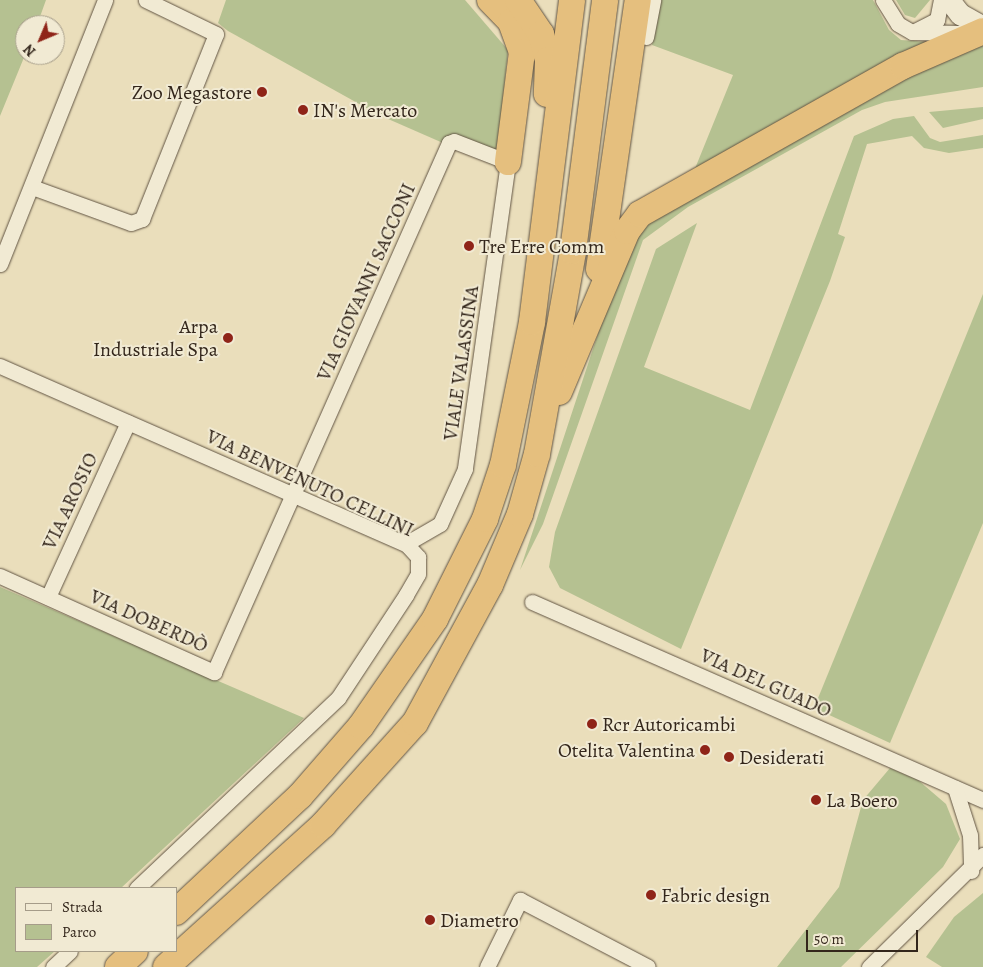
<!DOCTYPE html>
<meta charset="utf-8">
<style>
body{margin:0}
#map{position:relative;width:983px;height:967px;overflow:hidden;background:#eadebb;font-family:Alegreya,serif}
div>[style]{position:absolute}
.green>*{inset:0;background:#b5c191}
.roads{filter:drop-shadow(0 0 1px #615443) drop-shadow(0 0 1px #615443)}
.street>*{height:15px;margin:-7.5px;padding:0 7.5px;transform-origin:7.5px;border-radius:7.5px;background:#f1ead3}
.secondary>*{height:21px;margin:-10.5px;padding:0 10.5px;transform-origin:10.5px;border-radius:10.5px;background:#f1ead3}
.highway>*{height:26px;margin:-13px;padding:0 13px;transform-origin:13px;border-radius:13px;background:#e5bf7e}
.dots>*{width:14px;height:14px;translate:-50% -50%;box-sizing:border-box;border:2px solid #f1ead3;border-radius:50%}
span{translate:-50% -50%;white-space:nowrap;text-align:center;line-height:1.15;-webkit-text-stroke:4px #f1ead3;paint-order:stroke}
.poi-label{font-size:20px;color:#33261b}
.right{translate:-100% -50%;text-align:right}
.left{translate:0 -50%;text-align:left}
.street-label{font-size:20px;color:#33261b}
.legend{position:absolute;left:15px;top:887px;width:162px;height:65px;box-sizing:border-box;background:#f1ead3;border:1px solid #a59c89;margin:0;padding:6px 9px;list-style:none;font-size:15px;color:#33261b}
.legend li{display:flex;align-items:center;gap:10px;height:25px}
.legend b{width:25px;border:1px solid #a59c89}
.north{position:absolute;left:15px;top:15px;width:50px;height:50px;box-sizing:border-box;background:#f1ead3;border:1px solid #a59c89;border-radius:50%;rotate:225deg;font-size:14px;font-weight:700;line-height:20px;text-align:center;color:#33261b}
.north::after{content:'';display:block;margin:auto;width:18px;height:22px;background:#8f2418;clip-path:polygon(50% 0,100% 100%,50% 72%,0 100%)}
.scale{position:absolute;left:806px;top:930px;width:112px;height:22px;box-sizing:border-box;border:2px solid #33261b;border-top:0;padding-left:6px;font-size:15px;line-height:18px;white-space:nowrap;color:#33261b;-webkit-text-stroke:4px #f1ead3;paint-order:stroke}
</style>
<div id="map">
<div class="green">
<i style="clip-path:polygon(0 0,46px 0,37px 25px,25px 25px,25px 55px,0 116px)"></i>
<i style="clip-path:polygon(226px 0,465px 0,508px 50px,497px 156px,491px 164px,379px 115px,228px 31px,218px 23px)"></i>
<i style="clip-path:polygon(661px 0,873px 0,889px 30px,901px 40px,928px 42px,694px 171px,733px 75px,652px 45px)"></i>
<i style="clip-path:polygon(896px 0,930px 0,915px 18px,905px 15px)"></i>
<i style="clip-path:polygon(983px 42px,983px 87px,885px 102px,862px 110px,688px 207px,643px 240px,543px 524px,520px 570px,621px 264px,648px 217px,856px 102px)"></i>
<i style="clip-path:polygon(983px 107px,983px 119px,943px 128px,929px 112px)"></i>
<i style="clip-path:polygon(914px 116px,930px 138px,940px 142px,983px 135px,983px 148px,949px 153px,924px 148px,912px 136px,867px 144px,838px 234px,845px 237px,830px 281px,681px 649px,560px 588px,549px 567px,555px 532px,656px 249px,697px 223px,644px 367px,750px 410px,854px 136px,893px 119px)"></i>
<i style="clip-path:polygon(983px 294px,983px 523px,890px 743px,814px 708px)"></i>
<i style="clip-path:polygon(0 587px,304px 718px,121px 888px,16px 888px,16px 951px,55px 951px,37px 967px,0 967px)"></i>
<i style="clip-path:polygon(890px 768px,918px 780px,946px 804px,960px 839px,943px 867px,841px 967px,777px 967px,839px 887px,863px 800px)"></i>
<i style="clip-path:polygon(983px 893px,983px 967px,942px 967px,926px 957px,954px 917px)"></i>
</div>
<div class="roads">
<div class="street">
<i style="left:883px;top:0;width:28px;rotate:58deg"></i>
<i style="left:898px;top:24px;width:16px;rotate:30deg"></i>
<i style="left:912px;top:32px;width:49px;rotate:1.2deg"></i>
<i style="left:913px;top:32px;width:27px;rotate:-27deg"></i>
<i style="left:937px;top:20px;width:20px;rotate:-79deg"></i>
<i style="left:646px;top:37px;width:38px;rotate:-79deg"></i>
<i style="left:32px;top:187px;width:105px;rotate:20deg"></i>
<i style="left:131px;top:223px;width:12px;rotate:-20deg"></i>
<i style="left:142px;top:219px;width:199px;rotate:-68.2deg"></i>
<i style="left:216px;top:34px;width:78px;rotate:-154.1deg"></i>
<i style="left:0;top:264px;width:284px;rotate:-68.3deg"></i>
<i style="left:0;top:366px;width:443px;rotate:23.7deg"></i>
<i style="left:406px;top:544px;width:18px;rotate:47deg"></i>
<i style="left:418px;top:557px;width:17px;rotate:90deg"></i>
<i style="left:418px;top:574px;width:24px;rotate:120deg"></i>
<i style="left:406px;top:595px;width:123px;rotate:123.4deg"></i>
<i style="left:338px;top:698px;width:277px;rotate:136.6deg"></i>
<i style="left:0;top:576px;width:235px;rotate:24.2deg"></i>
<i style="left:214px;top:672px;width:579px;rotate:-66.05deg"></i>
<i style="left:449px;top:143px;width:5px;rotate:-22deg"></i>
<i style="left:454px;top:141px;width:58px;rotate:21.3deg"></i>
<i style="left:508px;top:162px;width:310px;rotate:98deg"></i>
<i style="left:465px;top:469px;width:60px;rotate:114.4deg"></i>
<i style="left:440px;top:524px;width:39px;rotate:150deg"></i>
<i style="left:48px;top:597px;width:192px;rotate:-65.4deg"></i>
<i style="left:532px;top:602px;width:493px;rotate:23.7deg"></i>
<i style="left:955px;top:788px;width:49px;rotate:72.3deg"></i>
<i style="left:970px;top:835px;width:36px;rotate:88deg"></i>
<i style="left:53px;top:967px;width:23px;rotate:-43deg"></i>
<i style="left:487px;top:967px;width:75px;rotate:-63.8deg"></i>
<i style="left:520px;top:900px;width:144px;rotate:27.6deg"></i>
<i style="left:869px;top:967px;width:160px;rotate:-44.5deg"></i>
</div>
<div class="secondary">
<i style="left:949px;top:0;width:18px;rotate:52deg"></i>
<i style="left:960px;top:14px;width:26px;rotate:29deg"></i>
</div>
<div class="highway">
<i style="left:490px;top:0;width:30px;rotate:46deg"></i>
<i style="left:511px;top:22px;width:32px;rotate:70deg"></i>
<i style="left:522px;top:52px;width:111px;rotate:97.3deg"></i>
<i style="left:518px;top:0;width:41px;rotate:55.9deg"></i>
<i style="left:541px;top:34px;width:27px;rotate:75deg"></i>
<i style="left:548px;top:60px;width:34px;rotate:92deg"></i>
<i style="left:599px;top:269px;width:272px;rotate:-81.8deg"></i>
<i style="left:559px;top:392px;width:175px;rotate:-67.1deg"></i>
<i style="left:627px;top:231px;width:21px;rotate:-53deg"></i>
<i style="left:640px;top:214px;width:302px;rotate:-29.4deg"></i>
<i style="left:903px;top:66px;width:87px;rotate:-23.6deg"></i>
<i style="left:176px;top:912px;width:170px;rotate:-43.1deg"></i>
<i style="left:300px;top:796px;width:93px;rotate:-48.9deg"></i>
<i style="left:361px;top:726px;width:130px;rotate:-55.3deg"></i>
<i style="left:435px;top:619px;width:112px;rotate:-63.4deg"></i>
<i style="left:485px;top:519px;width:57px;rotate:-71.6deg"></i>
<i style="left:503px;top:465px;width:146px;rotate:-78.5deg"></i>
<i style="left:532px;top:322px;width:324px;rotate:-82.9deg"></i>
<i style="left:118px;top:967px;width:23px;rotate:-43deg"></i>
<i style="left:166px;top:967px;width:212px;rotate:-42.1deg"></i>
<i style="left:323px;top:825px;width:137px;rotate:-48deg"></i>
<i style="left:415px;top:723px;width:157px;rotate:-61.5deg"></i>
<i style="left:490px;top:585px;width:77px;rotate:-67.1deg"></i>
<i style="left:520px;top:514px;width:62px;rotate:-74.2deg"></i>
<i style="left:537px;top:454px;width:206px;rotate:-79.9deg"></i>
<i style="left:573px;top:251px;width:253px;rotate:-82.7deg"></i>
</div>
</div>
<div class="dots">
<i style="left:262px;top:92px;background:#8f2418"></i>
<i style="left:303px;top:110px;background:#8f2418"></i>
<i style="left:469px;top:246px;background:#8f2418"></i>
<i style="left:228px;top:338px;background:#8f2418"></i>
<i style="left:592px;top:724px;background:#8f2418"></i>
<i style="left:705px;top:750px;background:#8f2418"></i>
<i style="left:729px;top:757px;background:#8f2418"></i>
<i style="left:816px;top:800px;background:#8f2418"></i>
<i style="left:651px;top:895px;background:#8f2418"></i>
<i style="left:430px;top:920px;background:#8f2418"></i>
</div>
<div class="poi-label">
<span class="right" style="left:252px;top:92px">Zoo Megastore</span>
<span class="left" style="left:313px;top:110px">IN's Mercato</span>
<span class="left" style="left:479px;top:246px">Tre Erre Comm</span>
<span class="right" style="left:218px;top:338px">Arpa<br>Industriale Spa</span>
<span class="left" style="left:602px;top:724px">Rcr Autoricambi</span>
<span class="right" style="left:695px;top:750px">Otelita Valentina</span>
<span class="left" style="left:739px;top:757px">Desiderati</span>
<span class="left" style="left:826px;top:800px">La Boero</span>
<span class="left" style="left:661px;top:895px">Fabric design</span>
<span class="left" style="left:440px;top:920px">Diametro</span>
</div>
<div class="street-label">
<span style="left:366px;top:282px;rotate:-66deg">VIA GIOVANNI SACCONI</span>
<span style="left:461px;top:363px;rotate:-82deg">VIALE VALASSINA</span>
<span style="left:310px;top:483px;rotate:25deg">VIA BENVENUTO CELLINI</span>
<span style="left:70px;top:501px;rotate:-65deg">VIA AROSIO</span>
<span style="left:149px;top:621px;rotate:24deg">VIA DOBERDÒ</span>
<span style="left:766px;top:683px;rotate:24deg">VIA DEL GUADO</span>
</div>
<ul class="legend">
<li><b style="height:6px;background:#f1ead3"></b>Strada</li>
<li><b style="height:14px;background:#b5c191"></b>Parco</li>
</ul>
<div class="north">N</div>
<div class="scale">50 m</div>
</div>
